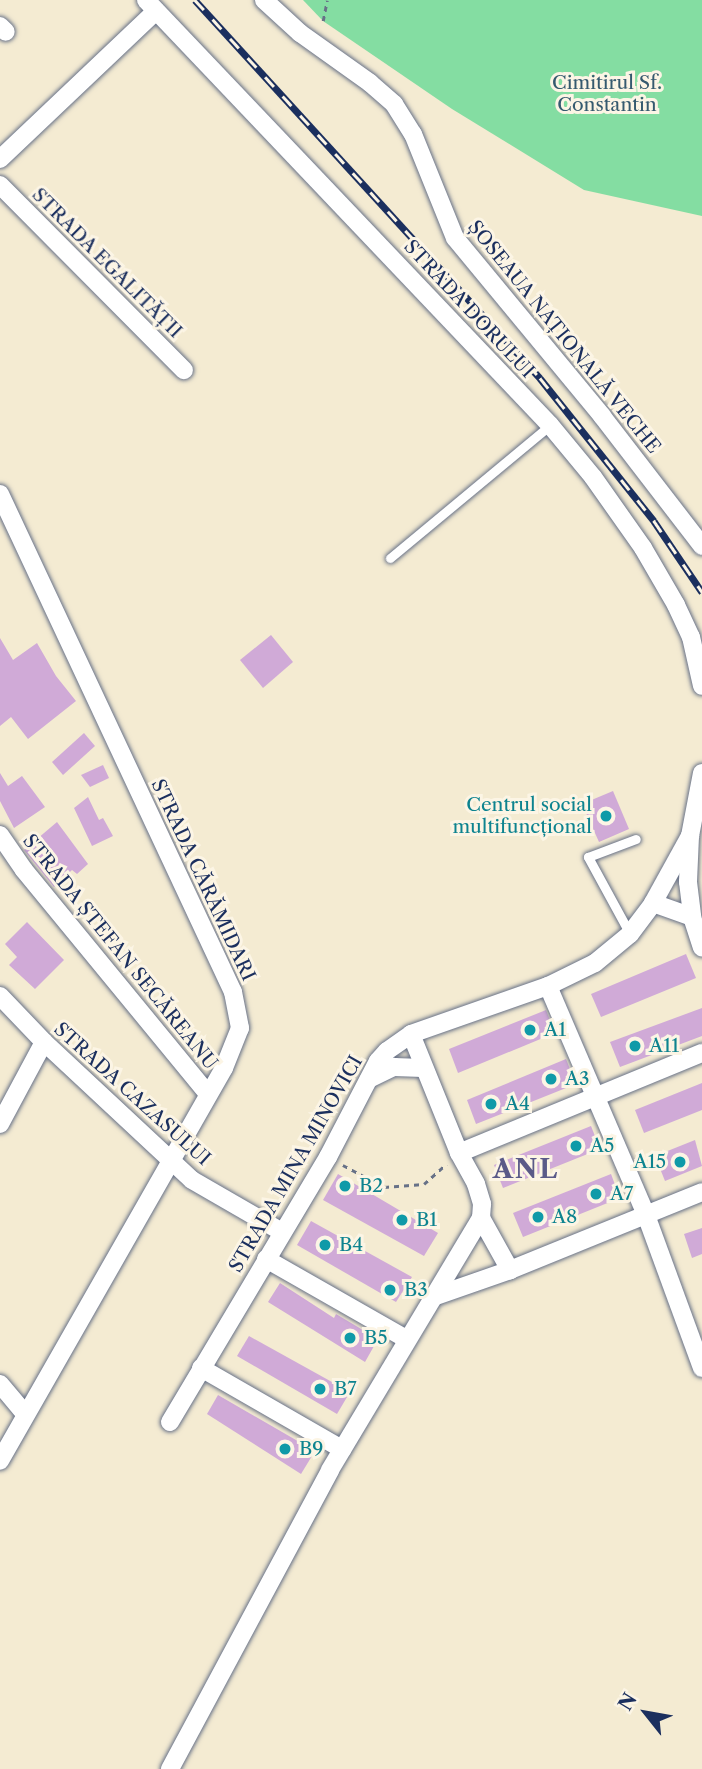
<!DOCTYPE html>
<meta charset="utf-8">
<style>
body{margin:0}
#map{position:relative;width:702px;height:1769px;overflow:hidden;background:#f4ebd2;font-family:"Libre Caslon Text",serif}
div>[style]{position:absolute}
.green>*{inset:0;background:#84dda2}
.building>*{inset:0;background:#d0aad7}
.path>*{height:2.5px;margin-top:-1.25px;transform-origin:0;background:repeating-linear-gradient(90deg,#677187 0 5px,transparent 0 10px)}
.roads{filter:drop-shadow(0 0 2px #677187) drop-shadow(0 0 2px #677187)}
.lane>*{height:9px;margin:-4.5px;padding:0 4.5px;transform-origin:4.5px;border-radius:4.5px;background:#fff}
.street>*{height:18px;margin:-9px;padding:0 9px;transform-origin:9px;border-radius:9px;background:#fff}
.rail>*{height:7px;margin-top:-3.5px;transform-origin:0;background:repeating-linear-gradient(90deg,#fcf5e5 0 13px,#1b2f5e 0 26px);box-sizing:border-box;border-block:2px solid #1b2f5e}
.dots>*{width:19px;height:19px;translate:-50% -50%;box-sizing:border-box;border:4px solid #fcf5e5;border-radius:50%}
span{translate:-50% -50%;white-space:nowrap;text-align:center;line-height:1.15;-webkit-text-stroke:6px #fcf5e5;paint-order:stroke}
.park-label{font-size:19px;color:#355a6f}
.street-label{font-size:19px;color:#1b2f5e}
.culture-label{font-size:19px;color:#0d838f}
.right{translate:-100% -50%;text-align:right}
.left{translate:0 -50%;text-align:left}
.district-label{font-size:26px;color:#5a5a88;font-weight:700;letter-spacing:2px}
.north{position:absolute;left:611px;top:1678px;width:70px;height:70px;-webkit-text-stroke:5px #fcf5e5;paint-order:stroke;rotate:301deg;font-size:19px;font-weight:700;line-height:28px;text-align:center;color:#1b2f5e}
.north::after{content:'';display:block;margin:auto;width:24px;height:32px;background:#1b2f5e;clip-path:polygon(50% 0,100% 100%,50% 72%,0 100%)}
</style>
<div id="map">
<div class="green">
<i style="clip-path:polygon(303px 0,702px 0,702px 216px,584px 190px,452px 109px,323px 21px)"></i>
</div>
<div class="building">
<i style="clip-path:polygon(271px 635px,293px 662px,263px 688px,240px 660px)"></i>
<i style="clip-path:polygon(0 638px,13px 660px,37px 643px,56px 676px,76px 701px,28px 739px,11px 717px,0 726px)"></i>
<i style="clip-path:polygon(84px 733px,95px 746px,63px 775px,52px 762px)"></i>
<i style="clip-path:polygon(103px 765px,109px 778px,90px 787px,81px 775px)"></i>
<i style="clip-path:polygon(0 773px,8px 786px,22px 776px,45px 807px,14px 828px,0 801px)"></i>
<i style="clip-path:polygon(613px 791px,629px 829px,599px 842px,582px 804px)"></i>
<i style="clip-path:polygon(88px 797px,99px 820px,103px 818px,113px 836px,92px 846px,74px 808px)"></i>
<i style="clip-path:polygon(57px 822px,88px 864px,77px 874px,72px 870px,54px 887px,24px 850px)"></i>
<i style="clip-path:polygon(27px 922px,64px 960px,35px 989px,9px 965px,17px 957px,5px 944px)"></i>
<i style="clip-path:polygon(686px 954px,696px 978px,601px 1017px,591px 994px)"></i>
<i style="clip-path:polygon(702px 1008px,702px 1036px,620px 1067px,610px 1042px)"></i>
<i style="clip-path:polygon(546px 1010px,555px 1033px,458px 1073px,449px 1049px)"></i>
<i style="clip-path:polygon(566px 1059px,576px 1084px,476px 1124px,467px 1100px)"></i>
<i style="clip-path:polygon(702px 1083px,702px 1110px,644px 1133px,635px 1110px)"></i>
<i style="clip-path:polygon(591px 1126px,600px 1149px,503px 1188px,494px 1165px)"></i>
<i style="clip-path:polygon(695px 1140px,702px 1166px,665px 1181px,655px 1156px)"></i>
<i style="clip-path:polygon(338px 1174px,438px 1233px,424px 1256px,323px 1200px)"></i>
<i style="clip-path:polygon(611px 1174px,620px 1198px,523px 1237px,513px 1213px)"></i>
<i style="clip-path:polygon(311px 1221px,412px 1277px,396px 1302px,297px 1245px)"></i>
<i style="clip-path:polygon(702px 1228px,702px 1254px,692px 1258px,684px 1234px)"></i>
<i style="clip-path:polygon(280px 1283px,334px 1318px,336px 1314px,378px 1339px,365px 1362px,268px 1302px)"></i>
<i style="clip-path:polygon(249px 1336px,350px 1392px,337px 1414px,237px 1356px)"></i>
<i style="clip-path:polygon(218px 1395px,315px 1451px,301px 1474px,207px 1414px)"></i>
</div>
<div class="path">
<i style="left:323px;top:21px;width:21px;rotate:-79deg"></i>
<i style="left:343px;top:1165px;width:47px;rotate:28.2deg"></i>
<i style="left:384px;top:1187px;width:40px;rotate:-4.3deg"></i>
<i style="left:424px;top:1184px;width:30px;rotate:-42deg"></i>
</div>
<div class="roads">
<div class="lane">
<i style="left:390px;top:558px;width:208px;rotate:-39.7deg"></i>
<i style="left:630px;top:934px;width:88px;rotate:-118.6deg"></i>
<i style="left:588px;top:857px;width:51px;rotate:-20.6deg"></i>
</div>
<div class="street">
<i style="left:146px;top:0;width:586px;rotate:46.45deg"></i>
<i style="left:550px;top:425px;width:67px;rotate:50.4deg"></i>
<i style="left:593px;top:477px;width:87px;rotate:54.8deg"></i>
<i style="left:643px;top:548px;width:66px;rotate:59.9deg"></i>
<i style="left:676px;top:605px;width:35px;rotate:65deg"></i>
<i style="left:691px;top:637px;width:50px;rotate:77.3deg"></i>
<i style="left:264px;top:0;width:49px;rotate:42.5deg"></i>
<i style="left:300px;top:33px;width:86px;rotate:35.5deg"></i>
<i style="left:370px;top:83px;width:32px;rotate:41deg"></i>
<i style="left:394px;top:104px;width:36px;rotate:58deg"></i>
<i style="left:413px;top:134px;width:112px;rotate:68deg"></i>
<i style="left:455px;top:238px;width:231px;rotate:50.4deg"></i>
<i style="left:602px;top:416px;width:164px;rotate:52.4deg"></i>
<i style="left:0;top:26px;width:8px;rotate:45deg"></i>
<i style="left:0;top:159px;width:215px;rotate:-43.5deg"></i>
<i style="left:0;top:185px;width:261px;rotate:45.2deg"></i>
<i style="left:0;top:494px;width:550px;rotate:64.93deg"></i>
<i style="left:233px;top:992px;width:37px;rotate:79deg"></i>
<i style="left:240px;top:1028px;width:43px;rotate:111.8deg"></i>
<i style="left:224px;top:1068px;width:452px;rotate:119.7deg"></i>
<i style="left:702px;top:773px;width:64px;rotate:100.8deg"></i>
<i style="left:690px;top:836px;width:46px;rotate:92.5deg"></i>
<i style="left:688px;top:882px;width:35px;rotate:83deg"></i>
<i style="left:692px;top:917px;width:32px;rotate:72deg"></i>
<i style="left:0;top:835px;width:42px;rotate:55.6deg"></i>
<i style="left:24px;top:870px;width:290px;rotate:50.6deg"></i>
<i style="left:653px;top:903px;width:41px;rotate:19.7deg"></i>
<i style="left:548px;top:986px;width:249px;rotate:66.8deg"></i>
<i style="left:646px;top:1215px;width:163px;rotate:69.9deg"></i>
<i style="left:0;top:996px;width:64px;rotate:46.3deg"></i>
<i style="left:44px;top:1042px;width:202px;rotate:43deg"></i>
<i style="left:192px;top:1180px;width:104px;rotate:30deg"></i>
<i style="left:411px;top:1034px;width:128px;rotate:68deg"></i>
<i style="left:459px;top:1153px;width:35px;rotate:61deg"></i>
<i style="left:476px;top:1184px;width:21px;rotate:73deg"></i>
<i style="left:482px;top:1204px;width:14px;rotate:94deg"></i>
<i style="left:481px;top:1218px;width:60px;rotate:60.9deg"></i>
<i style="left:369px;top:1079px;width:28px;rotate:-26deg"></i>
<i style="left:394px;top:1067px;width:29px;rotate:2deg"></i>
<i style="left:0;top:1124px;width:93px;rotate:-61.8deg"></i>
<i style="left:459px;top:1153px;width:263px;rotate:-22.4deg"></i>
<i style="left:266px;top:1259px;width:161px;rotate:29.7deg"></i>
<i style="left:433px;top:1297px;width:82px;rotate:-19.3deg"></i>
<i style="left:510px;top:1270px;width:207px;rotate:-22.1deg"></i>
<i style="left:201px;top:1368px;width:163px;rotate:29.9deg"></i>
<i style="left:0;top:1384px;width:39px;rotate:50deg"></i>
<i style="left:170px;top:1422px;width:309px;rotate:-59.2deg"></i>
<i style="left:328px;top:1157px;width:108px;rotate:-62.5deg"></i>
<i style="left:378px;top:1061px;width:13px;rotate:-48deg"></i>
<i style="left:387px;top:1051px;width:29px;rotate:-35deg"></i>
<i style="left:411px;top:1034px;width:145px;rotate:-19.3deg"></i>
<i style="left:548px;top:986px;width:52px;rotate:-26.1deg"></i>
<i style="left:595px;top:963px;width:45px;rotate:-39.6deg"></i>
<i style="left:630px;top:934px;width:39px;rotate:-53deg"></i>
<i style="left:653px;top:903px;width:77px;rotate:-61.1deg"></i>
<i style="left:170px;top:1769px;width:339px;rotate:-61.8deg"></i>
<i style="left:330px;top:1470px;width:294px;rotate:-59.1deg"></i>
</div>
</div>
<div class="rail">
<i style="left:195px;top:0;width:512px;rotate:47.61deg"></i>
<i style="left:540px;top:378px;width:183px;rotate:51.4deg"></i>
<i style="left:654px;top:521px;width:86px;rotate:55.9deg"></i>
</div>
<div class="dots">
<i style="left:606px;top:816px;background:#0f9aa8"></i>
<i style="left:530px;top:1030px;background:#0f9aa8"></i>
<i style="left:635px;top:1046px;background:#0f9aa8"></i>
<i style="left:551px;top:1079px;background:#0f9aa8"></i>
<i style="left:491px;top:1104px;background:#0f9aa8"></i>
<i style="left:576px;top:1146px;background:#0f9aa8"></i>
<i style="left:680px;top:1162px;background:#0f9aa8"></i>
<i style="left:345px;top:1186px;background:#0f9aa8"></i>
<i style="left:596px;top:1194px;background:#0f9aa8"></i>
<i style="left:538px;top:1217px;background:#0f9aa8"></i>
<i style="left:402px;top:1220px;background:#0f9aa8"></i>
<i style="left:325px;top:1245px;background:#0f9aa8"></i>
<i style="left:390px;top:1290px;background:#0f9aa8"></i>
<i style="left:350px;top:1338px;background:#0f9aa8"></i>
<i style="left:320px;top:1389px;background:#0f9aa8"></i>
<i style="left:285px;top:1449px;background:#0f9aa8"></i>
</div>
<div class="park-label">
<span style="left:607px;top:94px">Cimitirul Sf.<br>Constantin</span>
</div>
<div class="street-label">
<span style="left:107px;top:263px;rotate:45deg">STRADA EGALITĂȚII</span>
<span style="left:469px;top:309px;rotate:47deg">STRADA DORULUI</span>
<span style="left:564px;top:337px;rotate:51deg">ȘOSEAUA NAȚIONALĂ VECHE</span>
<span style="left:203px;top:880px;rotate:65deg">STRADA CĂRĂMIDARI</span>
<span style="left:120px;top:952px;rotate:51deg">STRADA ȘTEFAN SECĂREANU</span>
<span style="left:132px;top:1094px;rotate:42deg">STRADA CAZASULUI</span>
<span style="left:296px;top:1164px;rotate:-60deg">STRADA MINA MINOVICI</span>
</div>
<div class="culture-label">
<span class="right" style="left:592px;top:816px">Centrul social<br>multifuncțional</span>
<span class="left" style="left:544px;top:1030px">A1</span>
<span class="left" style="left:649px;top:1046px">A11</span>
<span class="left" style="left:565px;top:1079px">A3</span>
<span class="left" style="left:505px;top:1104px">A4</span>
<span class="left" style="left:590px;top:1146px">A5</span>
<span class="right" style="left:666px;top:1162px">A15</span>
<span class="left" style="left:359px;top:1186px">B2</span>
<span class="left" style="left:610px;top:1194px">A7</span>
<span class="left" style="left:552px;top:1217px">A8</span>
<span class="left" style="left:416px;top:1220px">B1</span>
<span class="left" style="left:339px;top:1245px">B4</span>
<span class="left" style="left:404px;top:1290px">B3</span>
<span class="left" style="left:364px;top:1338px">B5</span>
<span class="left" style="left:334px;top:1389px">B7</span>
<span class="left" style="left:299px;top:1449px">B9</span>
</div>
<div class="district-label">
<span style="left:526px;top:1170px">ANL</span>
</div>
<div class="north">N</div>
</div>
